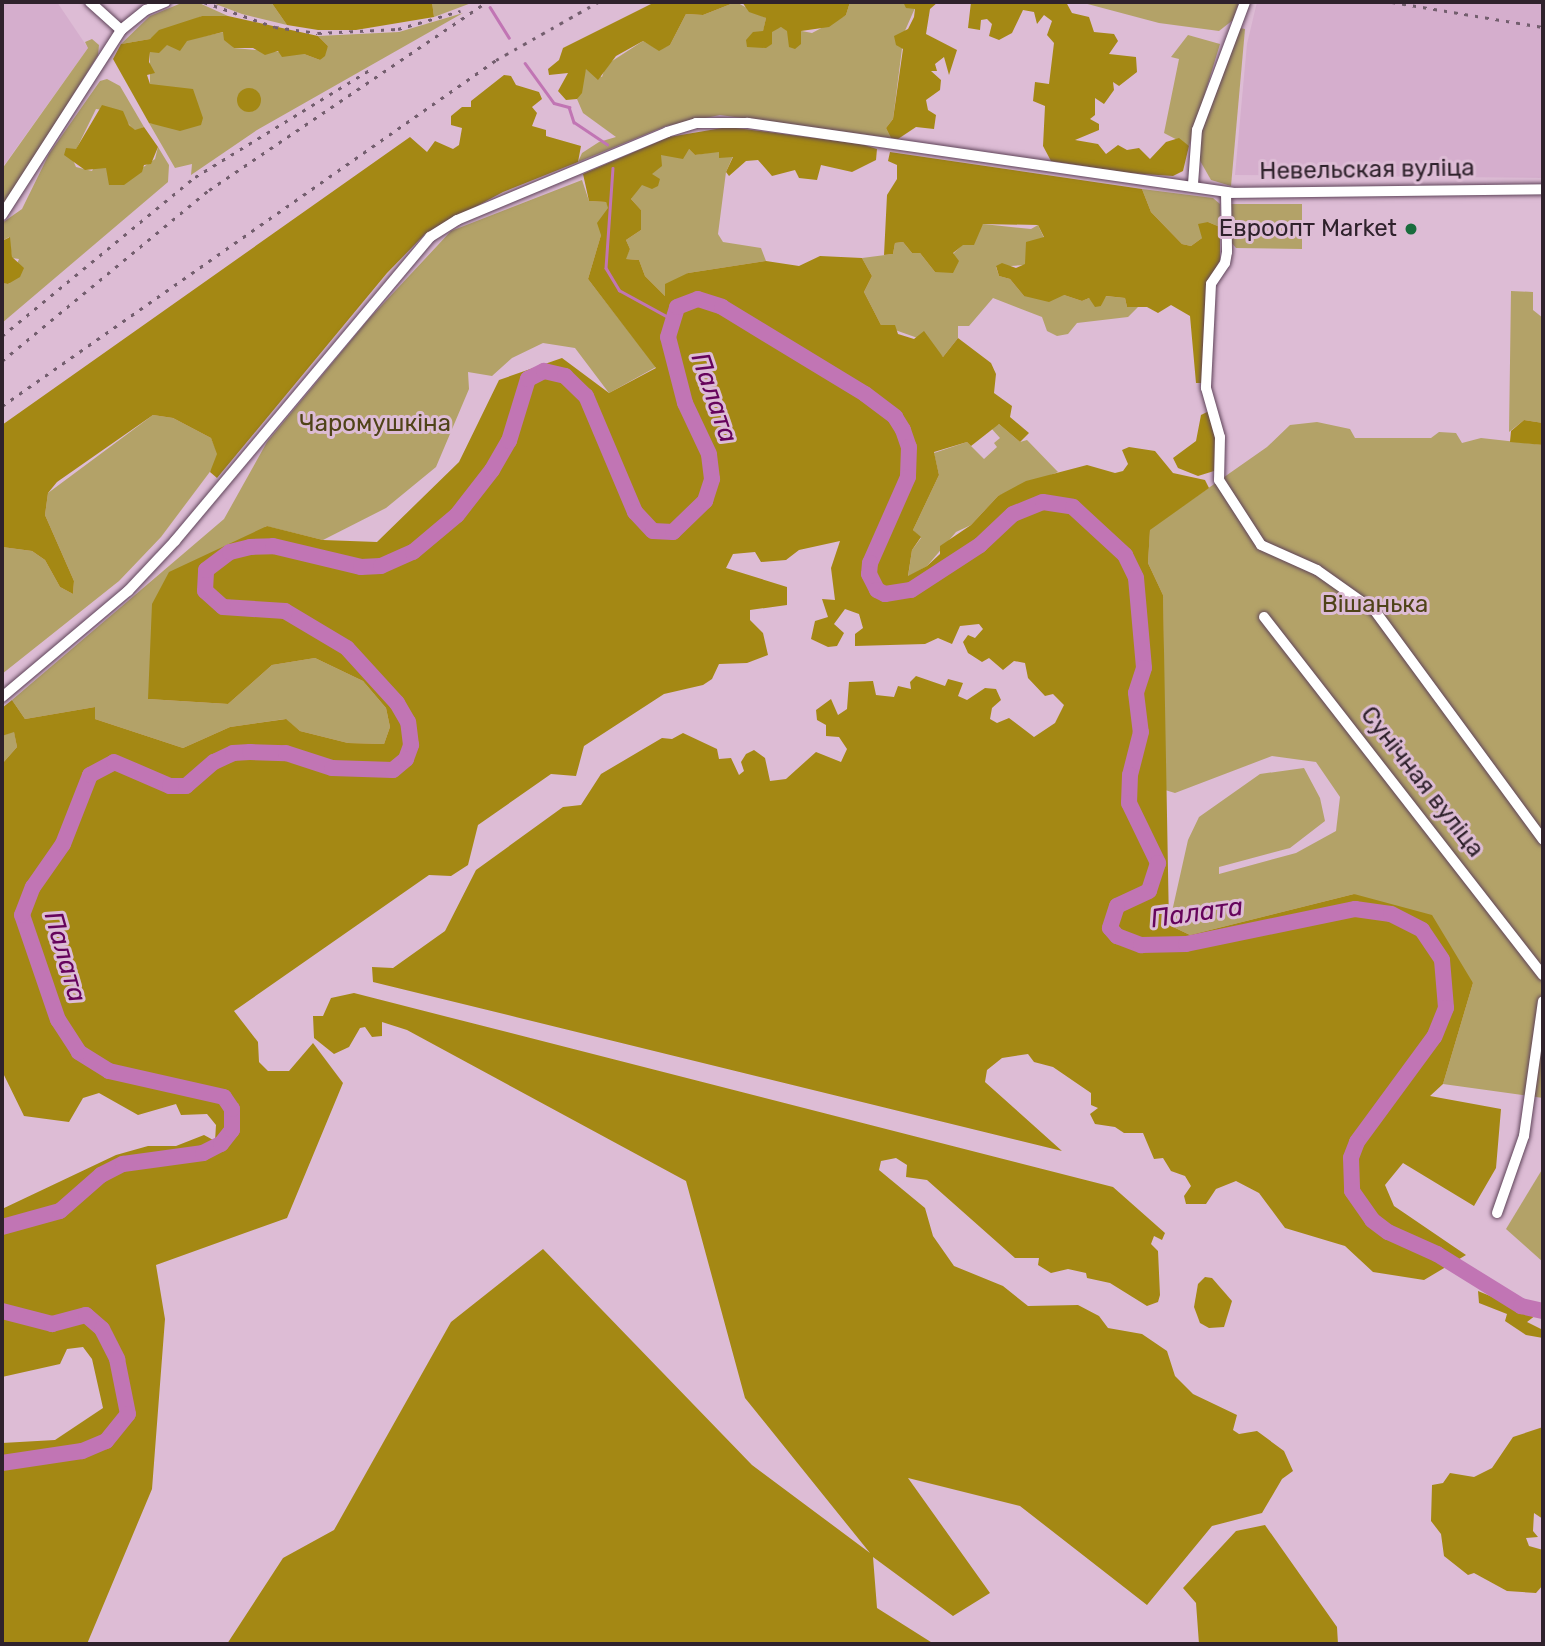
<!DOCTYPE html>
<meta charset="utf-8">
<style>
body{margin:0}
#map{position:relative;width:1545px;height:1646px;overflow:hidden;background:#ddbcd5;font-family:Rubik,sans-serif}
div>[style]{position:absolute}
.built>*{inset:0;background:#d5aecd}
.green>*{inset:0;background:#b3a268}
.forest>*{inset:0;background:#a48814}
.round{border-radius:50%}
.stream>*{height:2.5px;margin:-1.25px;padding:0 1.25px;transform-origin:1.25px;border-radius:1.25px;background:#c175b4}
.river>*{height:16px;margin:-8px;padding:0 8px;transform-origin:8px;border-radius:8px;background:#c175b4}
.roads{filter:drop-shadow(0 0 2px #5e4359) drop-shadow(0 0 2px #5e4359)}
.minor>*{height:10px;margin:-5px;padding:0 5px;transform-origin:5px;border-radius:5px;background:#fff}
.rail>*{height:2.5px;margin-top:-1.25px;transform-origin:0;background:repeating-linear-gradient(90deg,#735e6e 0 3.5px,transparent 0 10.5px)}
.dots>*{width:19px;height:19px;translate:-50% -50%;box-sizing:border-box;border:4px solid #ddbcd5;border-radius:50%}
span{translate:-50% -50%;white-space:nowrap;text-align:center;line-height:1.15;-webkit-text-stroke:6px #ddbcd5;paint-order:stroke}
.street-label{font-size:24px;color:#2f222c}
.poi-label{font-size:24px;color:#2f222c}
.right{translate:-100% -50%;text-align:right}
.park-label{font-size:24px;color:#4f4318}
.water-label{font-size:26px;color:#66045c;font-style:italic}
.frame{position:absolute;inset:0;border:4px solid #2f222c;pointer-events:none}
</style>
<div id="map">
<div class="built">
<i style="clip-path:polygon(2px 2px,57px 2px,88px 48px,2px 168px)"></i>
<i style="clip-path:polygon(1257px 2px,1543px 2px,1543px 178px,1235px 175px,1247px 44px)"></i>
</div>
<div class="green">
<i style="clip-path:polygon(184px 2px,197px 2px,228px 16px,202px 16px,150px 39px,121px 44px,150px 16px)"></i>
<i style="clip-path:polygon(210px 2px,271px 2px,287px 25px,242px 14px)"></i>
<i style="clip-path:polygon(432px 2px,474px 2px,434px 17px)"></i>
<i style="clip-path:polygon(736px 2px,766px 18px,763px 32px,781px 27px,812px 33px,846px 15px,850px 2px,903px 2px,907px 8px,915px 8px,904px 33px,893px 119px,886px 128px,891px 138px,720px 115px,666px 126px,578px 162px,582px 153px,599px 142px,616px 137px,583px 113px,577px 99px,586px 68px,602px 77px,606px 65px,643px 41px,659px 50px,670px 45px,686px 14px,703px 15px)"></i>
<i style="clip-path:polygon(1080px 2px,1239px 2px,1233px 20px,1219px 31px,1159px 23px)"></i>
<i style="clip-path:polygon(463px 13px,257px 130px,191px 175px,192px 164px,175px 168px,149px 123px,174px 126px,197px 111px,196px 99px,173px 88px,150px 85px,150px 51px,167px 44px,224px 32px,234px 48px,304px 54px,320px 60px,328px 46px,318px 36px,399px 32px)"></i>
<i style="clip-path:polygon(1240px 28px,1245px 29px,1231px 186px,1211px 180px,1199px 159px,1201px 132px)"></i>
<i style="clip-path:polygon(1188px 35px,1220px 44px,1189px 146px,1164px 133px,1179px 59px,1171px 57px)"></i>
<i style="clip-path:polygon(92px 39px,99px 45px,98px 55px,2px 209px,2px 169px,88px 48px,85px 42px)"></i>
<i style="clip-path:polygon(107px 79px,120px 86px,144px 127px,135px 131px,118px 112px,96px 109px,72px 158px,76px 167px,92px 171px,95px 165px,132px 175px,155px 159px,158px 147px,169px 165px,168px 182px,2px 323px,2px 283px,9px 284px,19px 259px,12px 258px,9px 237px,2px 241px,2px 223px,22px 209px,49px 154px,100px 81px)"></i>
<i style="clip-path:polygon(689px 149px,695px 155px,719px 151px,733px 156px,726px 172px,718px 234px,723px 242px,761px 248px,766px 261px,688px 273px,665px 296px,645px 276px,639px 260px,625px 259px,630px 249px,626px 240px,641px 230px,641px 210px,631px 199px,661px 154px)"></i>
<i style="clip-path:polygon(582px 180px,589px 201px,606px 202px,609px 208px,588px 279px,656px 367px,609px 393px,575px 348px,543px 343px,512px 358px,492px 376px,468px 372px,469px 389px,436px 467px,386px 508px,323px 540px,266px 526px,148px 699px,228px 704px,272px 665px,315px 658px,363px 681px,386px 708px,390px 727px,384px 744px,348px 743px,300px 731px,285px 719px,230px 727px,183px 748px,95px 719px,95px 707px,25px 719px,12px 700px,224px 519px,267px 442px,368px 320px,451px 231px)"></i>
<i style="clip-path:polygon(1142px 189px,1213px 198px,1220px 204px,1220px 227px,1208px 222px,1202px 238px,1191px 246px,1182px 244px,1151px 212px)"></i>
<i style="clip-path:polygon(1231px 204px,1302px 204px,1302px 249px,1236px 248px,1230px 241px)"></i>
<i style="clip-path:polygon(983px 224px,1031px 229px,1038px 225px,1044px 238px,1025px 265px,996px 267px,999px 276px,1010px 279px,1024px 296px,1064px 295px,1082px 301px,1089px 298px,1101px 306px,1105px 296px,1125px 298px,1127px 307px,1138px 307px,1128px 317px,1077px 323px,1068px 334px,1057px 336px,1047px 331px,1042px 317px,993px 298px,969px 326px,958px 326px,958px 338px,943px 357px,929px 342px,881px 325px,864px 292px,872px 276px,862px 258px,893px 254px,895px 243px,903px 242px,912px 253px,920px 253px,935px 272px)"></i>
<i style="clip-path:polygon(1511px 291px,1533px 292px,1533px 310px,1543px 318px,1543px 423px,1524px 420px,1509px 432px)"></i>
<i style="clip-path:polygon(153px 415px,173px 418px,211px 438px,218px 454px,215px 465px,161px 537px,119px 581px,2px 674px,2px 547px,32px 551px,45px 560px,60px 587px,73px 594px,74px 581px,45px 515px,48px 493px)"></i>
<i style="clip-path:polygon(1317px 422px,1350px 429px,1355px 438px,1431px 438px,1439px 432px,1456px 433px,1462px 443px,1481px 438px,1543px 445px,1543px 1098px,1443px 1084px,1473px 983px,1354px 894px,1190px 935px,1169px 925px,1188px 840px,1199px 817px,1260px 774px,1304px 768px,1320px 798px,1325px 821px,1290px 848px,1219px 867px,1219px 874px,1296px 853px,1336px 831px,1340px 797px,1316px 762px,1272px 756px,1175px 793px,1165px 790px,1163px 595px,1148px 563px,1150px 529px,1267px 447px,1290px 425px)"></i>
<i style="clip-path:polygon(999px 424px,1020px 442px,1027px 440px,1058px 472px,998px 496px,971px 525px,956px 532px,927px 566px,908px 577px,912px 550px,921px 538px,913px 530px,939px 475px,934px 453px,967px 442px,984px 459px,997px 447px,994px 443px,1000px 438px,991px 428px)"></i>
<i style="clip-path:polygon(14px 731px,17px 747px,2px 764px,2px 736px)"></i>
<i style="clip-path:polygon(1543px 1168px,1543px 1262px,1506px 1229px)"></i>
</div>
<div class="forest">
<i style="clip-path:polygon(271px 2px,432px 2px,434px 17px,356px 30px,318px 30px,287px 25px)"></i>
<i style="clip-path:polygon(655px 2px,736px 2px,703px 15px,686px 14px,670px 45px,659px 51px,643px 41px,616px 56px,598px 80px,586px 69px,582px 93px,577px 99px,566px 100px,558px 91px,568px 73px,549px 75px,548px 69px,559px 60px,563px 48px)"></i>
<i style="clip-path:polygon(742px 2px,850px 2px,846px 15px,829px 27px,801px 31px,801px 44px,795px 49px,789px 47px,787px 31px,781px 27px,772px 32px,772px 44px,766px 48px,747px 47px,746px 40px,753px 32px,763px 31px,766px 18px,749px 12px)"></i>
<i style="clip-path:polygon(903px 2px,938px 2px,930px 9px,926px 34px,957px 50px,949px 75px,944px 57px,935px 64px,937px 71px,931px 71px,941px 80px,940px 90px,926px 100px,928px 110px,936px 115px,934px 129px,916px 127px,898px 139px,891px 138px,886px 128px,893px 119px,903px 49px,896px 45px,894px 36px,908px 29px,914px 17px,915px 9px,906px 8px)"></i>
<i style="clip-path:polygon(971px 2px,1066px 2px,1072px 13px,1089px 17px,1094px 32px,1114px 34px,1118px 41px,1109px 54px,1136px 57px,1137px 72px,1119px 86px,1113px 82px,1114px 90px,1104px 104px,1095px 98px,1095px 115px,1090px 119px,1099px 124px,1099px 130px,1075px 140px,1098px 144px,1106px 154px,1118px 145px,1127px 150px,1139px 148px,1150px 159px,1166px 142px,1179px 138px,1189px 146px,1183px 171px,1173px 176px,1128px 173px,1051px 161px,1043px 146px,1045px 106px,1033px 101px,1035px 82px,1049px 84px,1054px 43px,1047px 35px,1052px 21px,1044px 15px,1037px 24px,1034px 12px,1023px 10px,1012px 33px,999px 40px,989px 36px,992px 24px,987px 19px,981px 20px,980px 30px,968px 28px)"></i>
<i style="clip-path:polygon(202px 16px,228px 16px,318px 36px,328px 46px,325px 56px,320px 60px,304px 54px,282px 57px,278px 51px,265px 55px,253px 48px,234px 48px,224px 40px,223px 32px,187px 41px,180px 51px,167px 45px,159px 53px,150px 52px,149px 62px,155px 73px,147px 75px,150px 84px,193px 89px,203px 118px,201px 125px,180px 131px,149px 123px,113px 59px,121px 44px,150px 39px,159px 30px)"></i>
<i style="clip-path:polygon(504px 75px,511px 76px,516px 85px,539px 92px,542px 99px,532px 107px,537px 113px,532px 126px,546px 130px,546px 136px,581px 146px,578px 162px,503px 192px,425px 234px,387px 273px,217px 478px,210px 472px,217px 454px,211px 438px,173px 418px,153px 415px,57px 482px,48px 493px,45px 515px,74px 581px,73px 594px,60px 587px,45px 560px,32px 551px,2px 547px,2px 425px,410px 137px,427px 152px,435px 141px,453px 149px,459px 145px,462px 128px,451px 125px,451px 116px,462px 107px,471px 107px,471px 101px)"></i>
<i class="round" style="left:237px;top:88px;width:24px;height:24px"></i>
<i style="clip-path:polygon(102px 105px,123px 111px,129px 125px,135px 130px,144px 127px,158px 147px,151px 164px,144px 165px,142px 172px,124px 185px,109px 185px,106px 168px,85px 170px,64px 155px,66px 148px,76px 149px)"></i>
<i style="clip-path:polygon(728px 127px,861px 144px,877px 149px,876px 160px,852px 172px,821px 165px,817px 180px,799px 178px,795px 170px,772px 176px,758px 160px,746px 161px,729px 176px,726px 172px,733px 157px,719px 158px,719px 152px,695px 155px,689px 149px,683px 159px,661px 155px,662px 166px,652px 174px,660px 179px,658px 186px,652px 189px,642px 185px,631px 199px,641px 210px,641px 230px,626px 240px,630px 249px,626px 259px,639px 260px,645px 276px,665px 296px,665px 284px,688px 273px,766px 261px,799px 266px,820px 256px,862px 258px,872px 276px,864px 292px,881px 325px,895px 325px,898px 334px,914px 339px,924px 331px,943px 357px,958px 338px,991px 363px,996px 374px,994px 393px,1012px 406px,1010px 417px,1029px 433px,1020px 442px,999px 424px,971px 446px,967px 442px,934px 452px,939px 475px,913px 530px,921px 537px,912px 550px,908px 576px,927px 566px,940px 554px,940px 546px,971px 525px,998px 496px,1026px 481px,1087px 465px,1115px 473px,1123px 471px,1128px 464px,1122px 450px,1129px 447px,1155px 451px,1173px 473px,1205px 480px,1209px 488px,1150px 530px,1148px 563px,1163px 595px,1169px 925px,1190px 935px,1354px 894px,1432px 915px,1473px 983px,1443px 1084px,1430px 1096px,1501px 1109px,1496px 1168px,1474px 1206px,1403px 1163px,1385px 1185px,1394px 1206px,1466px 1255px,1424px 1280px,1373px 1272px,1345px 1246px,1285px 1228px,1259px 1193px,1236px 1181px,1216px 1189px,1206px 1204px,1186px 1204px,1184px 1196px,1191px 1186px,1185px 1176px,1171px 1171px,1163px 1158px,1154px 1159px,1143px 1133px,1124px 1133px,1115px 1127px,1095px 1124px,1090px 1114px,1098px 1108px,1091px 1105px,1091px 1093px,1053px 1067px,1034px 1062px,1028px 1054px,1002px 1058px,987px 1070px,985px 1082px,1062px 1151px,373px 982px,372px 967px,393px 968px,445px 931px,476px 870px,563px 807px,581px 805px,601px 774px,662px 738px,672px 739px,683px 733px,717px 749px,719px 759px,731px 758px,739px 775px,744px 771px,741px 762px,746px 754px,754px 750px,765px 758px,770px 781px,786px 779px,816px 752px,841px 762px,847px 749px,839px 737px,826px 736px,826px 725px,817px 720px,816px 710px,831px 699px,838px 715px,847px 709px,849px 682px,873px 681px,876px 695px,894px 697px,898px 686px,911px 689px,910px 682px,916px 676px,945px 686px,948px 679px,963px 683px,958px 696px,967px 700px,985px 688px,996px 689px,1001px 700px,992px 708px,990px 719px,997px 723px,1009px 718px,1034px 737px,1055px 723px,1064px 705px,1053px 694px,1045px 696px,1028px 678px,1025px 663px,1014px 661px,1003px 670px,989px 658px,982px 662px,968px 653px,963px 642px,968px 635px,975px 638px,983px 629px,979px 624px,960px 626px,952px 644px,938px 638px,925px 644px,855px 646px,855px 634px,863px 628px,859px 614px,845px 609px,834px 624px,844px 633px,837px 646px,828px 647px,811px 639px,815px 621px,828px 617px,822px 599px,835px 600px,831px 568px,840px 541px,799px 550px,786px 560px,761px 562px,755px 552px,733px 554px,726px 568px,787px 587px,787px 605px,750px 610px,750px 620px,763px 633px,768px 655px,747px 663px,719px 664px,712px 679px,703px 685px,664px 694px,584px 746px,576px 776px,551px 774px,478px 825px,468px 865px,451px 876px,429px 875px,234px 1011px,258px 1042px,259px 1062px,268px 1071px,289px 1071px,313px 1043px,343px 1083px,287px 1218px,156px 1265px,165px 1319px,152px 1489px,87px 1644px,2px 1644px,2px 1443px,55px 1440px,103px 1408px,92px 1359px,83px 1347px,67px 1349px,60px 1364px,2px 1377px,2px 1209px,116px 1155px,148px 1146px,176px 1146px,204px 1135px,215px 1141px,216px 1125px,207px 1114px,181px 1115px,176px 1104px,138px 1115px,99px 1093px,83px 1098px,69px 1122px,24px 1116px,2px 1071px,2px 764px,17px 747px,14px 732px,2px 736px,2px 708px,12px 700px,25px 719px,95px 707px,95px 719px,183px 748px,230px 727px,286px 719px,300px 731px,348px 743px,384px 744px,390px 727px,386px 708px,363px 681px,315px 658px,272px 665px,228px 704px,148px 699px,152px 604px,169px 572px,267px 526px,323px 540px,377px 542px,459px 462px,499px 380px,562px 358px,609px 393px,656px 368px,588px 279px,601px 235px,597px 223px,608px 208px,606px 202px,589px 201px,583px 174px,669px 137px)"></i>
<i style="clip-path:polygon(890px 152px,1142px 189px,1151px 212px,1182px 244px,1191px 246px,1202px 238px,1198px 224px,1208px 222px,1220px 227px,1220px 260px,1206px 290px,1205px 383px,1196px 383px,1190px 316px,1171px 305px,1158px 313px,1147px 307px,1127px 307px,1125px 298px,1106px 296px,1101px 306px,1095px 307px,1089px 298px,1082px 301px,1064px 295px,1049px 302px,1024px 296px,1010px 279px,999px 276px,996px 266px,1002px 263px,1016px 268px,1025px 264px,1026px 242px,1044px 237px,1038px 225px,983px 224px,974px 245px,963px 245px,953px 253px,959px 261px,953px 273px,935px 272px,920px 253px,912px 253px,903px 242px,895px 243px,893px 254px,884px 255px,887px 195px,897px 179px,897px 165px,888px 161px)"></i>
<i style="clip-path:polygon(10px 237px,12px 257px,24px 268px,20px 277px,8px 284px,2px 283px,2px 241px)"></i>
<i style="clip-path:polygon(1209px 411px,1216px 441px,1214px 471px,1198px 476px,1178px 468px,1173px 458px,1196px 441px,1201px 415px)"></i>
<i style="clip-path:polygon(1524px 420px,1543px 423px,1543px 445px,1510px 442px,1511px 431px)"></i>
<i style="clip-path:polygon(354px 993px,1113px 1187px,1165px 1233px,1162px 1240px,1154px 1236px,1151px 1244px,1158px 1251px,1160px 1295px,1158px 1302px,1147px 1306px,1110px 1283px,1087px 1278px,1086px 1273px,1068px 1269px,1051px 1273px,1038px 1265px,1039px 1258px,1015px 1258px,927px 1180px,906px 1177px,907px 1165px,896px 1158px,881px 1161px,879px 1170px,925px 1208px,933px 1236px,954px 1266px,1003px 1286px,1028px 1306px,1078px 1305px,1099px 1316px,1108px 1328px,1142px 1334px,1167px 1351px,1175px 1376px,1193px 1394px,1237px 1415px,1233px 1430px,1239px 1434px,1257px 1431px,1284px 1451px,1293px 1471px,1282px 1479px,1262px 1513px,1212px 1526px,1147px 1605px,1020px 1506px,908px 1478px,990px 1593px,953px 1616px,873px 1557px,877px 1608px,934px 1644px,227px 1644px,283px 1558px,334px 1530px,451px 1322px,543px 1249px,752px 1465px,870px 1553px,745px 1398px,686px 1181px,407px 1030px,382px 1022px,382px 1036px,372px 1037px,365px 1027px,360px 1028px,349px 1047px,334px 1054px,314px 1038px,313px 1016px,323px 1016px,331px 998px)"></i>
<i style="clip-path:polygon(1205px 1277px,1212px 1278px,1232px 1301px,1224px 1327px,1209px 1328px,1200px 1323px,1194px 1307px,1198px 1284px)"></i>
<i style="clip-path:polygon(1478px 1291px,1536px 1315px,1527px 1322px,1543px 1330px,1543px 1338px,1526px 1335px,1505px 1321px,1507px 1314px,1479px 1303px)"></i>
<i style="clip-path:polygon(1543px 1427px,1543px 1519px,1534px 1513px,1533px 1531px,1538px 1537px,1526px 1538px,1529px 1546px,1543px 1550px,1543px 1585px,1536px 1593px,1507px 1591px,1474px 1573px,1468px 1575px,1444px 1556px,1441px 1534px,1431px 1521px,1432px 1485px,1443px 1483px,1450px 1473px,1474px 1477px,1492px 1468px,1513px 1437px)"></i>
<i style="clip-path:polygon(1265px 1525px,1337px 1627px,1338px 1644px,1199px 1644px,1196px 1603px,1183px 1588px,1236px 1531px)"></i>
</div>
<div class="stream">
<i style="left:490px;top:7px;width:36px;rotate:58deg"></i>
<i style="left:525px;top:63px;width:49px;rotate:54.1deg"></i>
<i style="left:554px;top:103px;width:16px;rotate:15deg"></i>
<i style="left:569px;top:107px;width:16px;rotate:72deg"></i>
<i style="left:574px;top:122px;width:40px;rotate:34deg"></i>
<i style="left:613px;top:168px;width:100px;rotate:94deg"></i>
<i style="left:606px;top:268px;width:26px;rotate:59deg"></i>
<i style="left:619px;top:290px;width:58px;rotate:28.8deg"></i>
</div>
<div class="river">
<i style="left:2px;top:1227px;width:60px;rotate:-15.4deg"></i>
<i style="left:60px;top:1211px;width:55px;rotate:-41.3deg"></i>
<i style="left:101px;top:1175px;width:25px;rotate:-27deg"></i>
<i style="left:123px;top:1164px;width:81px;rotate:-7.8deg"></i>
<i style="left:203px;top:1153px;width:20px;rotate:-27deg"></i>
<i style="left:221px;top:1144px;width:18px;rotate:-52deg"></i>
<i style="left:232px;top:1130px;width:21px;rotate:-90deg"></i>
<i style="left:232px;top:1109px;width:14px;rotate:-124deg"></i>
<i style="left:224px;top:1097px;width:118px;rotate:-167.3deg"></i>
<i style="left:109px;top:1071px;width:36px;rotate:-148deg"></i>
<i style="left:79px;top:1052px;width:38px;rotate:-123deg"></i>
<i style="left:58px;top:1020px;width:111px;rotate:-108.9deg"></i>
<i style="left:22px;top:915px;width:30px;rotate:-69deg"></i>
<i style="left:33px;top:887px;width:52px;rotate:-55.1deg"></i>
<i style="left:63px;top:844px;width:74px;rotate:-68.6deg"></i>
<i style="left:90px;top:775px;width:27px;rotate:-28deg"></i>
<i style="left:114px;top:762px;width:61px;rotate:23.2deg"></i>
<i style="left:170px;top:786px;width:16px"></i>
<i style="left:186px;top:786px;width:37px;rotate:-41deg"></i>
<i style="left:214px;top:762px;width:21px;rotate:-25deg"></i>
<i style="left:233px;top:753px;width:17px;rotate:-3deg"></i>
<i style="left:250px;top:752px;width:36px;rotate:2deg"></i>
<i style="left:286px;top:753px;width:48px;rotate:18.1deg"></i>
<i style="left:332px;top:768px;width:61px;rotate:1.9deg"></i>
<i style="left:393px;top:770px;width:17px;rotate:-40deg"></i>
<i style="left:406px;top:759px;width:15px;rotate:-70deg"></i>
<i style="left:411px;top:745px;width:23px;rotate:-97deg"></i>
<i style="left:408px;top:722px;width:22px;rotate:-120deg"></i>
<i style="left:397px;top:703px;width:74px;rotate:-132.3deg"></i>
<i style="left:347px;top:648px;width:72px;rotate:-149.2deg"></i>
<i style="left:285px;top:611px;width:62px;rotate:-176.3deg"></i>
<i style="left:223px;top:607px;width:24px;rotate:-138deg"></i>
<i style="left:205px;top:591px;width:21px;rotate:-87deg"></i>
<i style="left:206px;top:570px;width:30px;rotate:-37deg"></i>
<i style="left:230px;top:552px;width:21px;rotate:-14deg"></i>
<i style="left:250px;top:547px;width:23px;rotate:-2deg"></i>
<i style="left:273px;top:546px;width:90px;rotate:13.4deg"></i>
<i style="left:361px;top:567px;width:20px;rotate:-3deg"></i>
<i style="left:381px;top:566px;width:35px;rotate:-24deg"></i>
<i style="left:413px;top:552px;width:57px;rotate:-40.1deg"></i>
<i style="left:457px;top:515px;width:57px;rotate:-52.1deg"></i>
<i style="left:492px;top:470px;width:34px;rotate:-60deg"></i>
<i style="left:509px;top:441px;width:65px;rotate:-73deg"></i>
<i style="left:528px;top:379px;width:18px;rotate:-27deg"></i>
<i style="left:544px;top:371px;width:22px;rotate:13deg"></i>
<i style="left:565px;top:376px;width:29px;rotate:44deg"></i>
<i style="left:586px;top:396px;width:126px;rotate:67.1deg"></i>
<i style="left:635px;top:512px;width:26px;rotate:47deg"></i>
<i style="left:653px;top:531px;width:20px;rotate:3deg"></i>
<i style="left:673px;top:532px;width:45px;rotate:-44.1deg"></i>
<i style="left:705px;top:501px;width:23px;rotate:-72deg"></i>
<i style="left:712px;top:479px;width:25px;rotate:-97deg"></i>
<i style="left:709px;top:454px;width:56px;rotate:-115.2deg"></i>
<i style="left:685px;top:403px;width:68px;rotate:-104.4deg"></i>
<i style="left:668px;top:337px;width:31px;rotate:-73deg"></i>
<i style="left:677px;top:307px;width:22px;rotate:-21deg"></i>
<i style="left:698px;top:299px;width:25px;rotate:18deg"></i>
<i style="left:722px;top:307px;width:167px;rotate:31.3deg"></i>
<i style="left:865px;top:394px;width:38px;rotate:37deg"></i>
<i style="left:895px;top:417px;width:15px;rotate:58deg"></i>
<i style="left:903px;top:430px;width:18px;rotate:71deg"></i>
<i style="left:909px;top:447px;width:30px;rotate:92deg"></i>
<i style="left:908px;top:477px;width:94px;rotate:113.8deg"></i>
<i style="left:870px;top:563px;width:11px;rotate:95deg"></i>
<i style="left:869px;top:574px;width:18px;rotate:63deg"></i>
<i style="left:877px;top:590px;width:9px;rotate:27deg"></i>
<i style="left:885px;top:594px;width:26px;rotate:-9deg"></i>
<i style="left:911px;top:590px;width:82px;rotate:-33.1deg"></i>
<i style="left:980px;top:545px;width:45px;rotate:-43.2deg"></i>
<i style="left:1013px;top:514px;width:32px;rotate:-22deg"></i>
<i style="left:1043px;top:502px;width:30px;rotate:9deg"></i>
<i style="left:1073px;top:507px;width:71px;rotate:42.7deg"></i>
<i style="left:1125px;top:555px;width:25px;rotate:64deg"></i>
<i style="left:1136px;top:578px;width:90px;rotate:84.9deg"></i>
<i style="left:1144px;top:668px;width:26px;rotate:108deg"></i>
<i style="left:1136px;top:693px;width:39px;rotate:83deg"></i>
<i style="left:1141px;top:732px;width:44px;rotate:104.3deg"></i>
<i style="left:1130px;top:775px;width:28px;rotate:92deg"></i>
<i style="left:1129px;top:803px;width:67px;rotate:64.2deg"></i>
<i style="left:1158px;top:863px;width:29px;rotate:108deg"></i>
<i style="left:1149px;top:891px;width:35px;rotate:155deg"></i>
<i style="left:1117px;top:906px;width:23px;rotate:108deg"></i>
<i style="left:1110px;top:928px;width:11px;rotate:49deg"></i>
<i style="left:1117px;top:936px;width:26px;rotate:21deg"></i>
<i style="left:1141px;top:945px;width:45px;rotate:-1.3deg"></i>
<i style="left:1186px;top:944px;width:173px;rotate:-11.7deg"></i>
<i style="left:1355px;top:909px;width:36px;rotate:8deg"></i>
<i style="left:1391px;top:914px;width:35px;rotate:27deg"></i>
<i style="left:1422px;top:930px;width:36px;rotate:56deg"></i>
<i style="left:1442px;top:960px;width:48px;rotate:85.2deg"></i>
<i style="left:1446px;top:1008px;width:31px;rotate:112deg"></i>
<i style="left:1434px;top:1037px;width:130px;rotate:126.3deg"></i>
<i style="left:1357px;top:1142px;width:17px;rotate:111deg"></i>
<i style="left:1351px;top:1158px;width:33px;rotate:88deg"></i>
<i style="left:1352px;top:1191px;width:35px;rotate:55deg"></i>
<i style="left:1372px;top:1220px;width:20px;rotate:37deg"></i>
<i style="left:1388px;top:1232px;width:54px;rotate:24.2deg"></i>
<i style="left:1437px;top:1254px;width:99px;rotate:31.8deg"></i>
<i style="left:1521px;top:1306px;width:23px;rotate:13deg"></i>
<i style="left:2px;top:1311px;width:52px;rotate:14.6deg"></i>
<i style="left:52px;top:1324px;width:35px;rotate:-15deg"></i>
<i style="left:86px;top:1315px;width:21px;rotate:41deg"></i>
<i style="left:102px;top:1329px;width:34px;rotate:63deg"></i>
<i style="left:117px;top:1359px;width:56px;rotate:78.7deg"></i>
<i style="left:128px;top:1414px;width:35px;rotate:129deg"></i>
<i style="left:106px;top:1441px;width:26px;rotate:157deg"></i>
<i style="left:82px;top:1451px;width:81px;rotate:171.5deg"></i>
</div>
<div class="roads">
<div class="minor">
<i style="left:90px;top:2px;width:42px;rotate:42.1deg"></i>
<i style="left:1193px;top:184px;width:54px;rotate:-85.8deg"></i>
<i style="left:1197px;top:130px;width:137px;rotate:-69.4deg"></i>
<i style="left:1226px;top:192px;width:60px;rotate:89deg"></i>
<i style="left:1227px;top:252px;width:11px;rotate:100deg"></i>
<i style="left:1225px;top:263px;width:25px;rotate:124deg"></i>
<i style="left:1211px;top:284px;width:104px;rotate:92.8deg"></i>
<i style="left:1206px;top:388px;width:51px;rotate:74.1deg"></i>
<i style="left:1220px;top:437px;width:43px;rotate:91.3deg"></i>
<i style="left:1219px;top:480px;width:77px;rotate:57.1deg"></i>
<i style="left:1261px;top:545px;width:61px;rotate:24.1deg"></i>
<i style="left:1317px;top:570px;width:71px;rotate:35.3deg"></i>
<i style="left:1375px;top:611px;width:284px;rotate:53.7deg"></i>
<i style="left:2px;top:215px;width:220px;rotate:-57.2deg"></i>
<i style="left:121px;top:30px;width:32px;rotate:-39deg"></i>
<i style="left:146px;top:10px;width:21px;rotate:-23deg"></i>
<i style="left:1264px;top:617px;width:454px;rotate:52.1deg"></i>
<i style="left:2px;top:697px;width:165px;rotate:-40.1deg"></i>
<i style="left:128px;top:591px;width:69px;rotate:-46.8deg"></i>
<i style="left:175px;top:541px;width:397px;rotate:-50deg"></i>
<i style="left:430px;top:237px;width:32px;rotate:-32deg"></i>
<i style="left:457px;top:220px;width:228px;rotate:-22.7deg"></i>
<i style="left:667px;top:132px;width:30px;rotate:-17deg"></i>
<i style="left:696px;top:123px;width:52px"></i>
<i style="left:748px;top:123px;width:488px;rotate:8.2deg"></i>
<i style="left:1231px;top:193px;width:312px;rotate:-0.7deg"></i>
<i style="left:1497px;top:1213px;width:82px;rotate:-70.7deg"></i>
<i style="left:1524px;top:1136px;width:136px;rotate:-82deg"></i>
</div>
</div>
<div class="rail">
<i style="left:204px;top:2px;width:75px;rotate:19.4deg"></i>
<i style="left:275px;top:27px;width:43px;rotate:7.9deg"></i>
<i style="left:318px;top:33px;width:80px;rotate:-2.9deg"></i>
<i style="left:398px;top:29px;width:65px;rotate:-16.2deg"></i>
<i style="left:1392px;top:2px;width:153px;rotate:9.4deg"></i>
<i style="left:2px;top:336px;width:250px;rotate:-39.5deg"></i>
<i style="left:195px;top:177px;width:206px;rotate:-31.5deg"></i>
<i style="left:2px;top:361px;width:268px;rotate:-39.6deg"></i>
<i style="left:209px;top:190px;width:336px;rotate:-34.1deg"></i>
<i style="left:2px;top:406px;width:603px;rotate:-35.01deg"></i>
<i style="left:496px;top:60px;width:117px;rotate:-29.6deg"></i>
</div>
<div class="dots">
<i style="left:1411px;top:229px;background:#196c3d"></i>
</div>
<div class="street-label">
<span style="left:1367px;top:170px;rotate:-1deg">Невельская вуліца</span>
<span style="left:1422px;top:782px;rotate:52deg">Сунічная вуліца</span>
</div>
<div class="poi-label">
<span class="right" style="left:1397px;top:229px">Евроопт Market</span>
</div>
<div class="park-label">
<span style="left:375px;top:424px">Чаромушкіна</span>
<span style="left:1375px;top:605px">Вішанька</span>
</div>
<div class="water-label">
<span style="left:714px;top:398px;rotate:71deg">Палата</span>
<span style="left:1197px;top:913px;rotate:-8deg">Палата</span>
<span style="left:65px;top:957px;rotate:74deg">Палата</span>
</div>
<div class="frame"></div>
</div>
